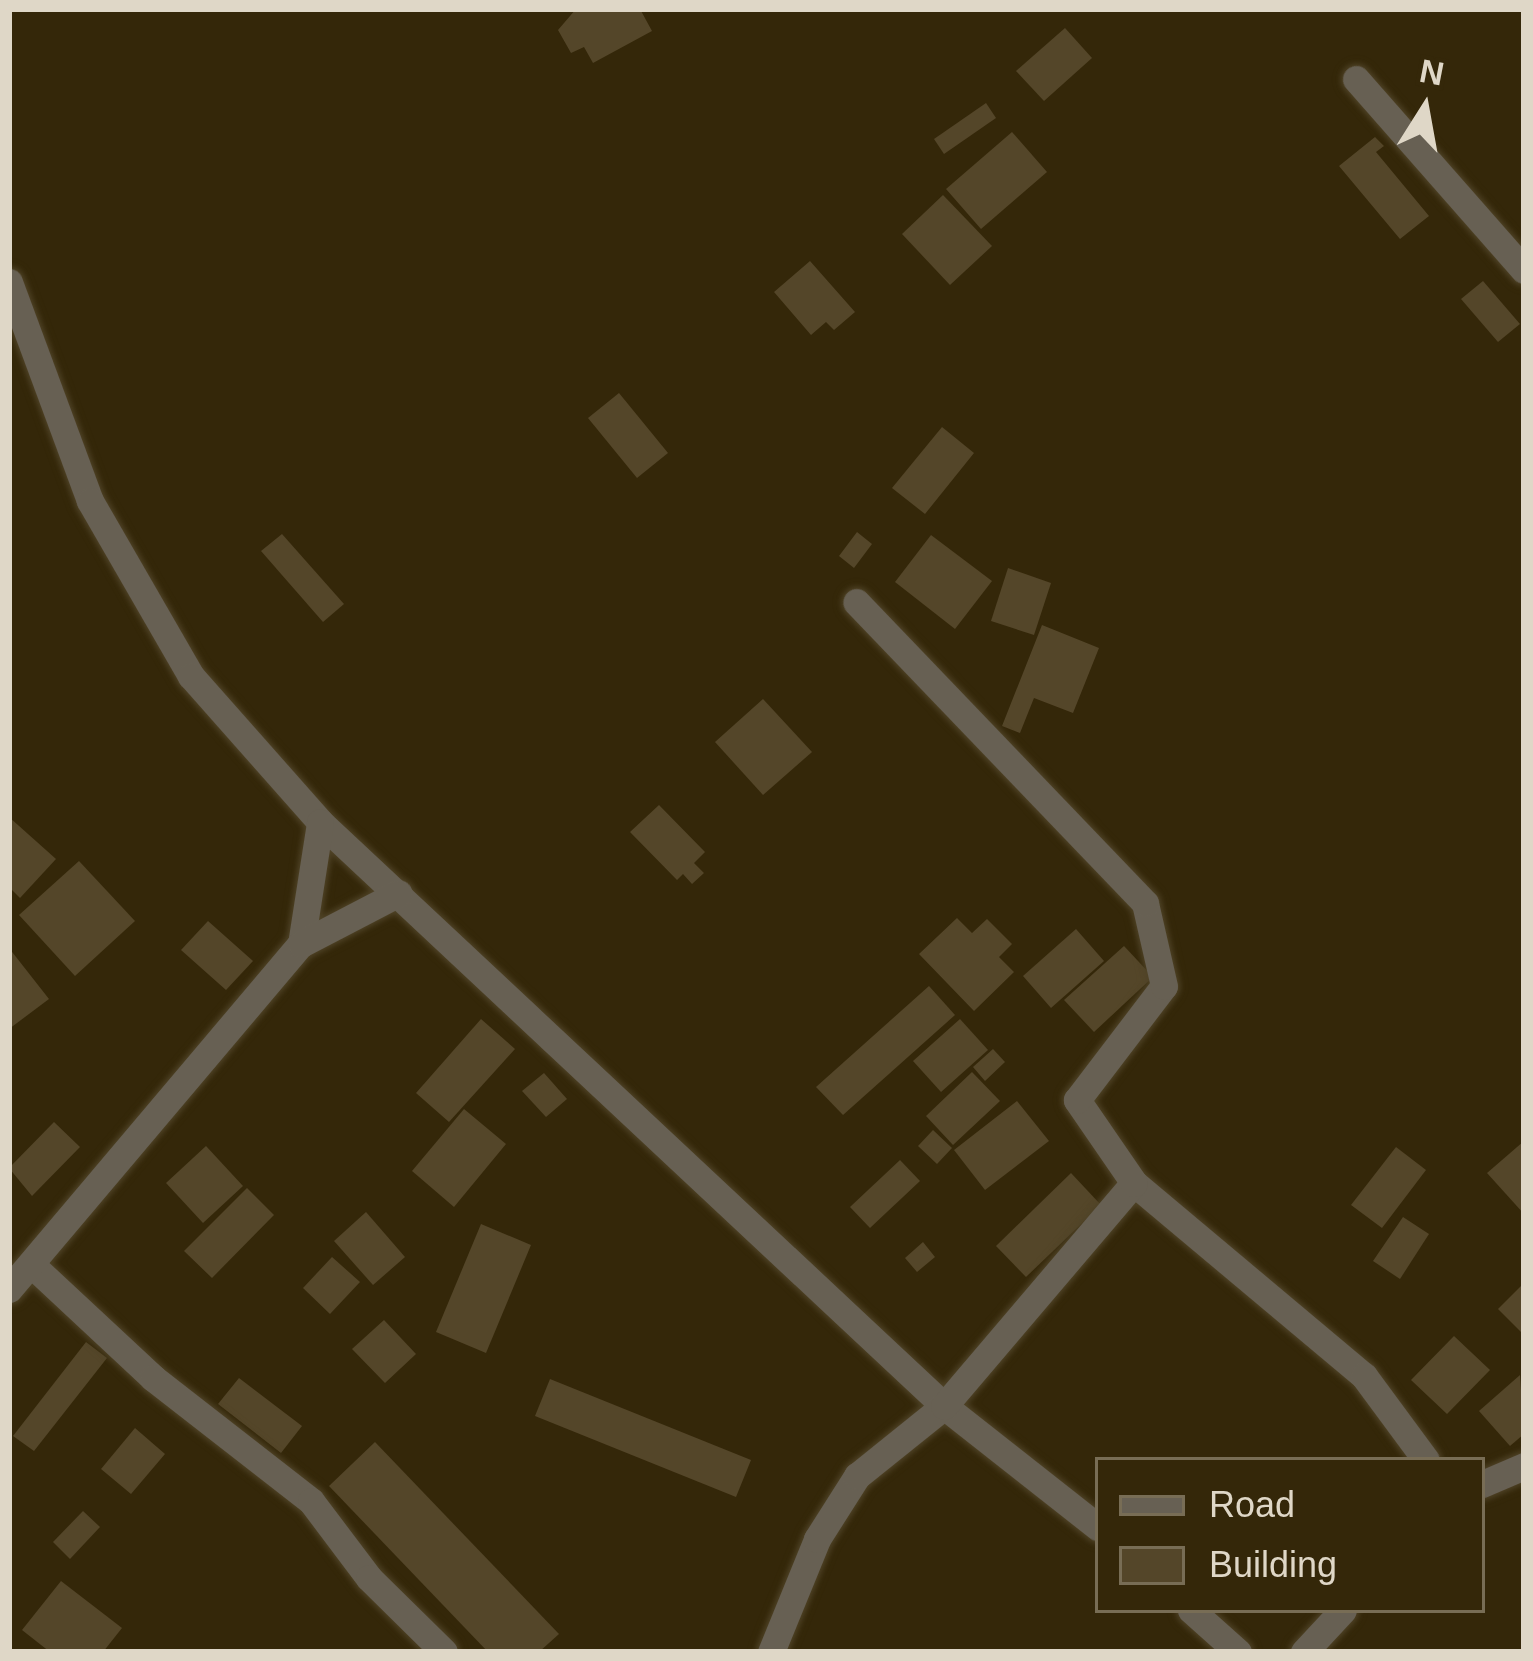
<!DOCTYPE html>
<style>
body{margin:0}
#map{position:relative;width:1533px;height:1661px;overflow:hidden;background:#342709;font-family:Helvetica,sans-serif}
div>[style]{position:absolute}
.building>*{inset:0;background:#544629}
.roads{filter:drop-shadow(0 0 3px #4f4327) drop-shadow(0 0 3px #4f4327)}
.street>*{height:27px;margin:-13.5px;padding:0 13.5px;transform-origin:13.5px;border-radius:13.5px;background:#676053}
span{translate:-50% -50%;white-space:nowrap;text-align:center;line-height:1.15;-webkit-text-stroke:9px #342709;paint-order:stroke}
.frame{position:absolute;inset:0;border:12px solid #dfd7c7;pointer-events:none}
.legend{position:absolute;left:1095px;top:1457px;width:390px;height:156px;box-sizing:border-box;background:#342709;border:3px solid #786d55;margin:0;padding:15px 21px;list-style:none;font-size:36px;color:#dfd7c7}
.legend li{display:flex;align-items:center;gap:24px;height:60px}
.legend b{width:60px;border:3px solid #786d55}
.north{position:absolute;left:1365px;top:48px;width:120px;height:120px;-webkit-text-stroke:9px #342709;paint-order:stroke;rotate:11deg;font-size:33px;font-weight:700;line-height:48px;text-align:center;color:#dfd7c7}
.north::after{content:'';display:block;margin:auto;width:42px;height:54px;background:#dfd7c7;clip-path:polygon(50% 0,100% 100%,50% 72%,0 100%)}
</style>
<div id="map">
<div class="building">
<i style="clip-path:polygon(576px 9px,640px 9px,652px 31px,593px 63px,584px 47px,571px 53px,558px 30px)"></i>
<i style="clip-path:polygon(1065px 28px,1092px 58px,1044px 101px,1016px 71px)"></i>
<i style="clip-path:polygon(986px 103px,996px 118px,944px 154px,934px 139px)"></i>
<i style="clip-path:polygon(1012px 132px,1047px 172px,981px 229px,946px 189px)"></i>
<i style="clip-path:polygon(1375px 137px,1384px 146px,1376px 152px,1429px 216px,1400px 239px,1339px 166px)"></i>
<i style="clip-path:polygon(943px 195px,992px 246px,950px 285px,902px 234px)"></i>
<i style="clip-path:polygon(810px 261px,855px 312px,834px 330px,826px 322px,811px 335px,774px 292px)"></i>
<i style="clip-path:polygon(1483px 281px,1520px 324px,1498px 342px,1461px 299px)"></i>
<i style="clip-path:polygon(619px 393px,668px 453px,637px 478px,588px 418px)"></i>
<i style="clip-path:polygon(942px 427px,974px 453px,925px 514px,892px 488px)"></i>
<i style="clip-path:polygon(857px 532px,872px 544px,854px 568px,839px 556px)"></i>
<i style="clip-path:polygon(282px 534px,344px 604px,323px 622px,261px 551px)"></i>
<i style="clip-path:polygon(931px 535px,992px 581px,955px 629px,895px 582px)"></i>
<i style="clip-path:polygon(1008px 568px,1051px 583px,1034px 635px,991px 621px)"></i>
<i style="clip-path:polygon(1042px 625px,1099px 648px,1073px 713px,1034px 698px,1020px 733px,1002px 726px)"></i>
<i style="clip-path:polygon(763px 699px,812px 752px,763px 795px,715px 742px)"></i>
<i style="clip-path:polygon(659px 805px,705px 852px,694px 863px,704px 873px,692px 884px,683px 874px,677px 880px,630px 832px)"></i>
<i style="clip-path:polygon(9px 817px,56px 859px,20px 898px,9px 887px)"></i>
<i style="clip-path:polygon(79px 861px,135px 921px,75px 976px,19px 915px)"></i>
<i style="clip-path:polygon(957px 918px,972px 933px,987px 919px,1012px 944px,999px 957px,1014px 972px,974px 1011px,919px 954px)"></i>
<i style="clip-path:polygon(208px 921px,253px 961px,226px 990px,181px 950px)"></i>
<i style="clip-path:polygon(1076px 929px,1104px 961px,1051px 1008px,1023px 976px)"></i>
<i style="clip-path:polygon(1124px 946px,1153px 977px,1094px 1032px,1064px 1000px)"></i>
<i style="clip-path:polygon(9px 948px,49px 999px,9px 1029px)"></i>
<i style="clip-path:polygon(929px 986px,955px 1015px,843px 1115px,816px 1087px)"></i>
<i style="clip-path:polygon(481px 1019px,515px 1049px,449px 1122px,416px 1093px)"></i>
<i style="clip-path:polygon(960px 1019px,988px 1050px,941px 1092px,913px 1061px)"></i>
<i style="clip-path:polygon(993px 1049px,1005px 1062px,985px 1081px,973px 1067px)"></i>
<i style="clip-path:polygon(972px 1072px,1000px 1101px,953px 1145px,926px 1116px)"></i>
<i style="clip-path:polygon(544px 1073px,567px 1099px,546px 1117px,522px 1091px)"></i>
<i style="clip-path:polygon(1017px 1101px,1049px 1141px,985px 1190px,954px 1150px)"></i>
<i style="clip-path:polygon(464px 1109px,506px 1144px,454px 1207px,412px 1171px)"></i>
<i style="clip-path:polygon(54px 1122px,80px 1147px,32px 1196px,9px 1168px)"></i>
<i style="clip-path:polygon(933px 1130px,952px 1148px,937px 1164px,918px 1146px)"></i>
<i style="clip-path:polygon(1524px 1141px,1524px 1214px,1487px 1173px)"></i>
<i style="clip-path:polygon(206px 1146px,243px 1186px,203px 1223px,166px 1183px)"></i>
<i style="clip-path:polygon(1396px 1147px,1426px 1170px,1382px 1228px,1351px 1205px)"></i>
<i style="clip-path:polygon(900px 1160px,920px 1181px,870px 1228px,850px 1207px)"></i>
<i style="clip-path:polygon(1071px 1173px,1101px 1205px,1026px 1277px,996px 1246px)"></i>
<i style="clip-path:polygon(247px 1188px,274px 1215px,212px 1278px,184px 1251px)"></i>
<i style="clip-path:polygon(366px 1212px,405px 1257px,373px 1285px,334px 1241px)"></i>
<i style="clip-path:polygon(1403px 1217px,1429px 1234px,1400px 1279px,1373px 1261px)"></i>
<i style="clip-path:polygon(481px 1224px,531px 1245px,486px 1353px,436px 1332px)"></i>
<i style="clip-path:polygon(923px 1242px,935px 1257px,917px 1272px,905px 1258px)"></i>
<i style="clip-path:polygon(332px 1257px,360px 1282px,330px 1314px,303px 1288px)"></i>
<i style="clip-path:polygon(1524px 1283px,1524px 1335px,1498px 1309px)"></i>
<i style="clip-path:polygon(384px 1320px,416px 1354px,385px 1383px,352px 1349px)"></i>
<i style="clip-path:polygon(1454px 1336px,1490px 1370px,1447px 1414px,1411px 1380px)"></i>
<i style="clip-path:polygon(86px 1342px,107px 1358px,34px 1451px,13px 1436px)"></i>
<i style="clip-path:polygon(1520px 1375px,1524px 1434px,1510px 1446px,1479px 1411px)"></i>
<i style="clip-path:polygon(239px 1378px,302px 1426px,281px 1453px,218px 1404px)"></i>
<i style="clip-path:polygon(550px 1379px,751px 1460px,736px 1497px,535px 1416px)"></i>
<i style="clip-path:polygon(135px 1428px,165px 1454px,131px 1494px,101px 1469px)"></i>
<i style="clip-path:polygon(375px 1442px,559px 1634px,539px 1652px,488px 1652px,329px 1486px)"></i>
<i style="clip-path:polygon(83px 1511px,100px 1527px,70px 1559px,53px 1542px)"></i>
<i style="clip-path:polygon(61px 1581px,122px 1628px,103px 1652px,50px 1652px,22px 1630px)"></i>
</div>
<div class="roads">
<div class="street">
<i style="left:1356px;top:79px;width:254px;rotate:48.7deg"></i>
<i style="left:9px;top:282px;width:233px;rotate:69.7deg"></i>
<i style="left:90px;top:501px;width:202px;rotate:60deg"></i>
<i style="left:191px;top:676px;width:195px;rotate:48.5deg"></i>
<i style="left:320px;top:822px;width:855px;rotate:43.1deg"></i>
<i style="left:944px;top:1406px;width:196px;rotate:38.2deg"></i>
<i style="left:301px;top:944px;width:123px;rotate:-81.1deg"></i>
<i style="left:1134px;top:1183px;width:300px;rotate:40deg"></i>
<i style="left:1364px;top:1376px;width:104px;rotate:53.6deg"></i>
<i style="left:32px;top:1265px;width:166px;rotate:43deg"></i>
<i style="left:153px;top:1378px;width:200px;rotate:37.9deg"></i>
<i style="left:311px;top:1501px;width:96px;rotate:53deg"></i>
<i style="left:369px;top:1578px;width:105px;rotate:44.6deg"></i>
<i style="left:9px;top:1289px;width:452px;rotate:-49.8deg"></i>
<i style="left:301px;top:944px;width:110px;rotate:-27.5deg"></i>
<i style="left:1482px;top:1484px;width:46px;rotate:-23.2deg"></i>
<i style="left:1191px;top:1610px;width:63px;rotate:41.8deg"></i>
<i style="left:771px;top:1652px;width:122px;rotate:-67.8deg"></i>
<i style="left:817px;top:1539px;width:75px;rotate:-57.6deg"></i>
<i style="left:857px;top:1476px;width:112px;rotate:-38.8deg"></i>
<i style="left:944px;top:1406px;width:293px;rotate:-49.6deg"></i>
<i style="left:1134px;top:1183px;width:101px;rotate:-124.5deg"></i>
<i style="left:1077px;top:1100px;width:143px;rotate:-52.7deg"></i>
<i style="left:1164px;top:986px;width:85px;rotate:-102.9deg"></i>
<i style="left:1145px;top:903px;width:417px;rotate:-133.8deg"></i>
<i style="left:1304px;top:1652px;width:57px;rotate:-47.1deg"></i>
</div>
</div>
<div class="frame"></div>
<ul class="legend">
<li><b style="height:15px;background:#676053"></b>Road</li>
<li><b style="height:33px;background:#544629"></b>Building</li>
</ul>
<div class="north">N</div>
</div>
